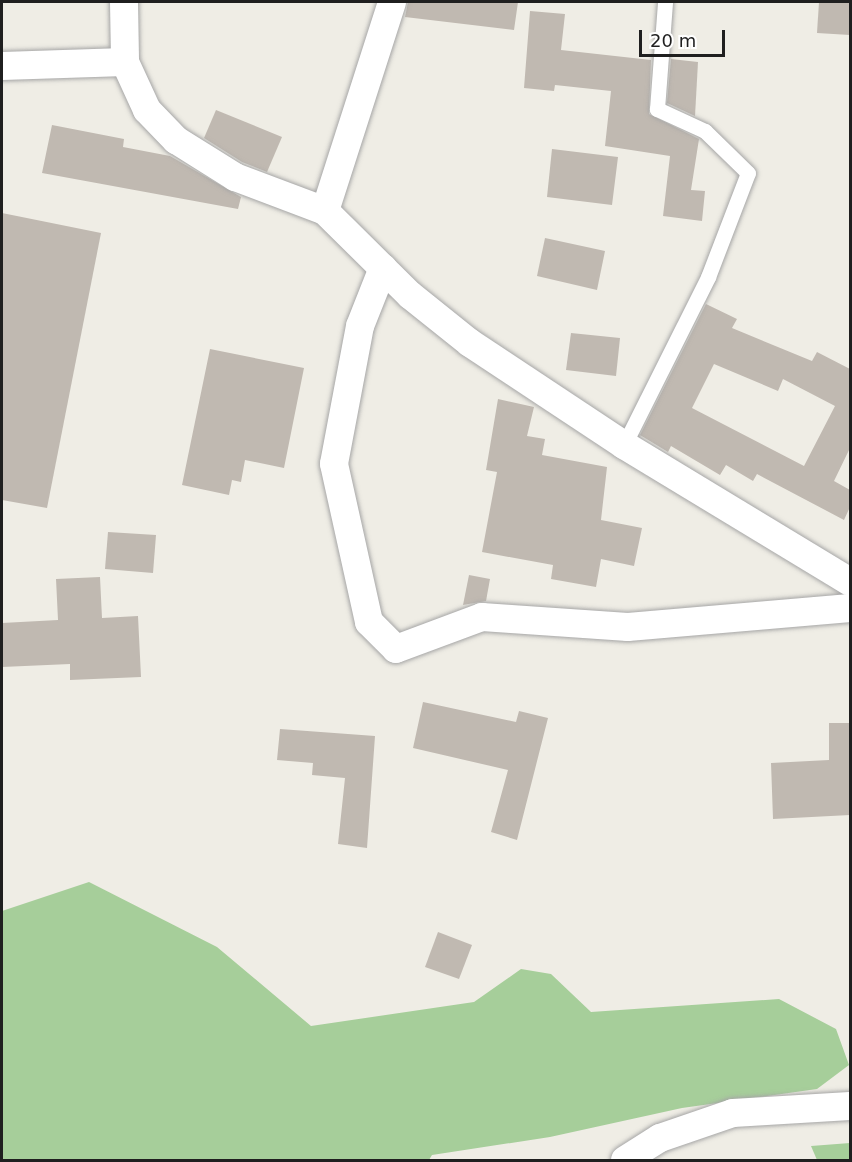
<!DOCTYPE html>
<style>
body{margin:0}
#map{position:relative;width:852px;height:1162px;overflow:hidden;background:#efede5;font-family:"DejaVu Sans",sans-serif}
div>[style]{position:absolute}
.forest>*{inset:0;background:#a6ce9a}
.building>*{inset:0;background:#c0b9b1}
.roads{filter:drop-shadow(0 0 2px #a6a6a6) drop-shadow(0 0 2px #a6a6a6)}
.lane>*{height:15px;margin:-7.5px;padding:0 7.5px;transform-origin:7.5px;border-radius:7.5px;background:#fff}
.street>*{height:28px;margin:-14px;padding:0 14px;transform-origin:14px;border-radius:14px;background:#fff}
span{translate:-50% -50%;white-space:nowrap;text-align:center;line-height:1.15;-webkit-text-stroke:6px #fff;paint-order:stroke}
.frame{position:absolute;inset:0;border:3px solid #1f1f1f;pointer-events:none}
.scale{position:absolute;left:639px;top:30px;width:86px;height:27px;box-sizing:border-box;border:3px solid #1f1f1f;border-top:0;padding-left:8px;font-size:18px;line-height:21px;white-space:nowrap;color:#1f1f1f;-webkit-text-stroke:4px #fff;paint-order:stroke}
</style>
<div id="map">
<div class="forest">
<i style="clip-path:polygon(89px 882px,217px 947px,311px 1026px,474px 1002px,521px 969px,551px 974px,591px 1012px,779px 999px,836px 1029px,849px 1065px,817px 1089px,682px 1108px,550px 1137px,432px 1155px,429px 1160px,2px 1160px,2px 911px)"></i>
<i style="clip-path:polygon(850px 1143px,850px 1160px,817px 1160px,811px 1146px)"></i>
</div>
<div class="building">
<i style="clip-path:polygon(408px 2px,518px 2px,514px 30px,405px 17px)"></i>
<i style="clip-path:polygon(819px 2px,850px 2px,850px 35px,817px 33px)"></i>
<i style="clip-path:polygon(530px 11px,565px 14px,561px 50px,651px 60px,649px 114px,699px 139px,691px 190px,705px 191px,702px 221px,663px 216px,670px 156px,605px 146px,611px 91px,555px 85px,554px 91px,524px 88px)"></i>
<i style="clip-path:polygon(671px 59px,698px 62px,695px 116px,667px 103px)"></i>
<i style="clip-path:polygon(216px 110px,282px 137px,267px 172px,242px 162px,204px 138px)"></i>
<i style="clip-path:polygon(52px 125px,124px 139px,123px 147px,170px 156px,241px 197px,238px 209px,42px 173px)"></i>
<i style="clip-path:polygon(552px 149px,618px 157px,612px 205px,547px 197px)"></i>
<i style="clip-path:polygon(2px 213px,101px 233px,47px 508px,2px 500px)"></i>
<i style="clip-path:polygon(545px 238px,605px 251px,597px 290px,537px 276px)"></i>
<i style="clip-path:polygon(evenodd,706px 304px,737px 319px,732px 328px,812px 361px,817px 352px,850px 369px,850px 448px,834px 481px,850px 490px,850px 507px,844px 520px,757px 474px,753px 481px,726px 465px,720px 475px,671px 446px,668px 452px,640px 435px,706px 304px,714px 364px,778px 391px,783px 379px,835px 406px,804px 466px,692px 408px,714px 364px)"></i>
<i style="clip-path:polygon(571px 333px,620px 338px,616px 376px,566px 370px)"></i>
<i style="clip-path:polygon(210px 349px,304px 368px,284px 468px,245px 460px,241px 482px,232px 480px,229px 495px,182px 485px)"></i>
<i style="clip-path:polygon(498px 399px,534px 407px,527px 436px,545px 439px,542px 455px,607px 467px,601px 520px,642px 528px,634px 566px,601px 559px,596px 587px,551px 579px,553px 565px,482px 552px,497px 472px,486px 470px)"></i>
<i style="clip-path:polygon(108px 532px,156px 535px,153px 573px,105px 569px)"></i>
<i style="clip-path:polygon(469px 575px,490px 579px,486px 601px,463px 605px)"></i>
<i style="clip-path:polygon(100px 577px,102px 618px,138px 616px,141px 677px,70px 680px,70px 664px,2px 667px,2px 623px,58px 620px,56px 579px)"></i>
<i style="clip-path:polygon(423px 702px,516px 722px,519px 711px,548px 718px,517px 840px,491px 832px,508px 770px,413px 748px)"></i>
<i style="clip-path:polygon(829px 723px,850px 723px,850px 815px,773px 819px,771px 763px,829px 760px)"></i>
<i style="clip-path:polygon(280px 729px,375px 736px,367px 848px,338px 844px,345px 778px,312px 775px,313px 763px,277px 760px)"></i>
<i style="clip-path:polygon(438px 932px,472px 945px,459px 979px,425px 967px)"></i>
</div>
<div class="roads">
<div class="lane">
<i style="left:624px;top:445px;width:188px;rotate:-63.4deg"></i>
<i style="left:708px;top:277px;width:111px;rotate:-69deg"></i>
<i style="left:748px;top:173px;width:60px;rotate:-135.7deg"></i>
<i style="left:705px;top:131px;width:53px;rotate:-155.4deg"></i>
<i style="left:657px;top:109px;width:107px;rotate:-85.7deg"></i>
</div>
<div class="street">
<i style="left:124px;top:2px;width:60px;rotate:89deg"></i>
<i style="left:2px;top:66px;width:123px;rotate:-1.9deg"></i>
<i style="left:125px;top:62px;width:53px;rotate:65.4deg"></i>
<i style="left:147px;top:110px;width:42px;rotate:46deg"></i>
<i style="left:176px;top:140px;width:70px;rotate:32.1deg"></i>
<i style="left:235px;top:177px;width:96px;rotate:20.7deg"></i>
<i style="left:325px;top:211px;width:120px;rotate:44.7deg"></i>
<i style="left:410px;top:295px;width:77px;rotate:38.7deg"></i>
<i style="left:470px;top:343px;width:185px;rotate:33.5deg"></i>
<i style="left:624px;top:445px;width:264px;rotate:31.2deg"></i>
<i style="left:325px;top:211px;width:219px;rotate:-72.2deg"></i>
<i style="left:383px;top:268px;width:62px;rotate:111.6deg"></i>
<i style="left:360px;top:326px;width:140px;rotate:100.7deg"></i>
<i style="left:334px;top:464px;width:162px;rotate:77.5deg"></i>
<i style="left:369px;top:622px;width:38px;rotate:45deg"></i>
<i style="left:396px;top:649px;width:92px;rotate:-20.4deg"></i>
<i style="left:482px;top:617px;width:146px;rotate:3.9deg"></i>
<i style="left:628px;top:627px;width:223px;rotate:-4.9deg"></i>
<i style="left:625px;top:1160px;width:41px;rotate:-32.2deg"></i>
<i style="left:660px;top:1138px;width:77px;rotate:-18.9deg"></i>
<i style="left:733px;top:1113px;width:117px;rotate:-3.4deg"></i>
</div>
</div>
<div class="frame"></div>
<div class="scale">20 m</div>
</div>
